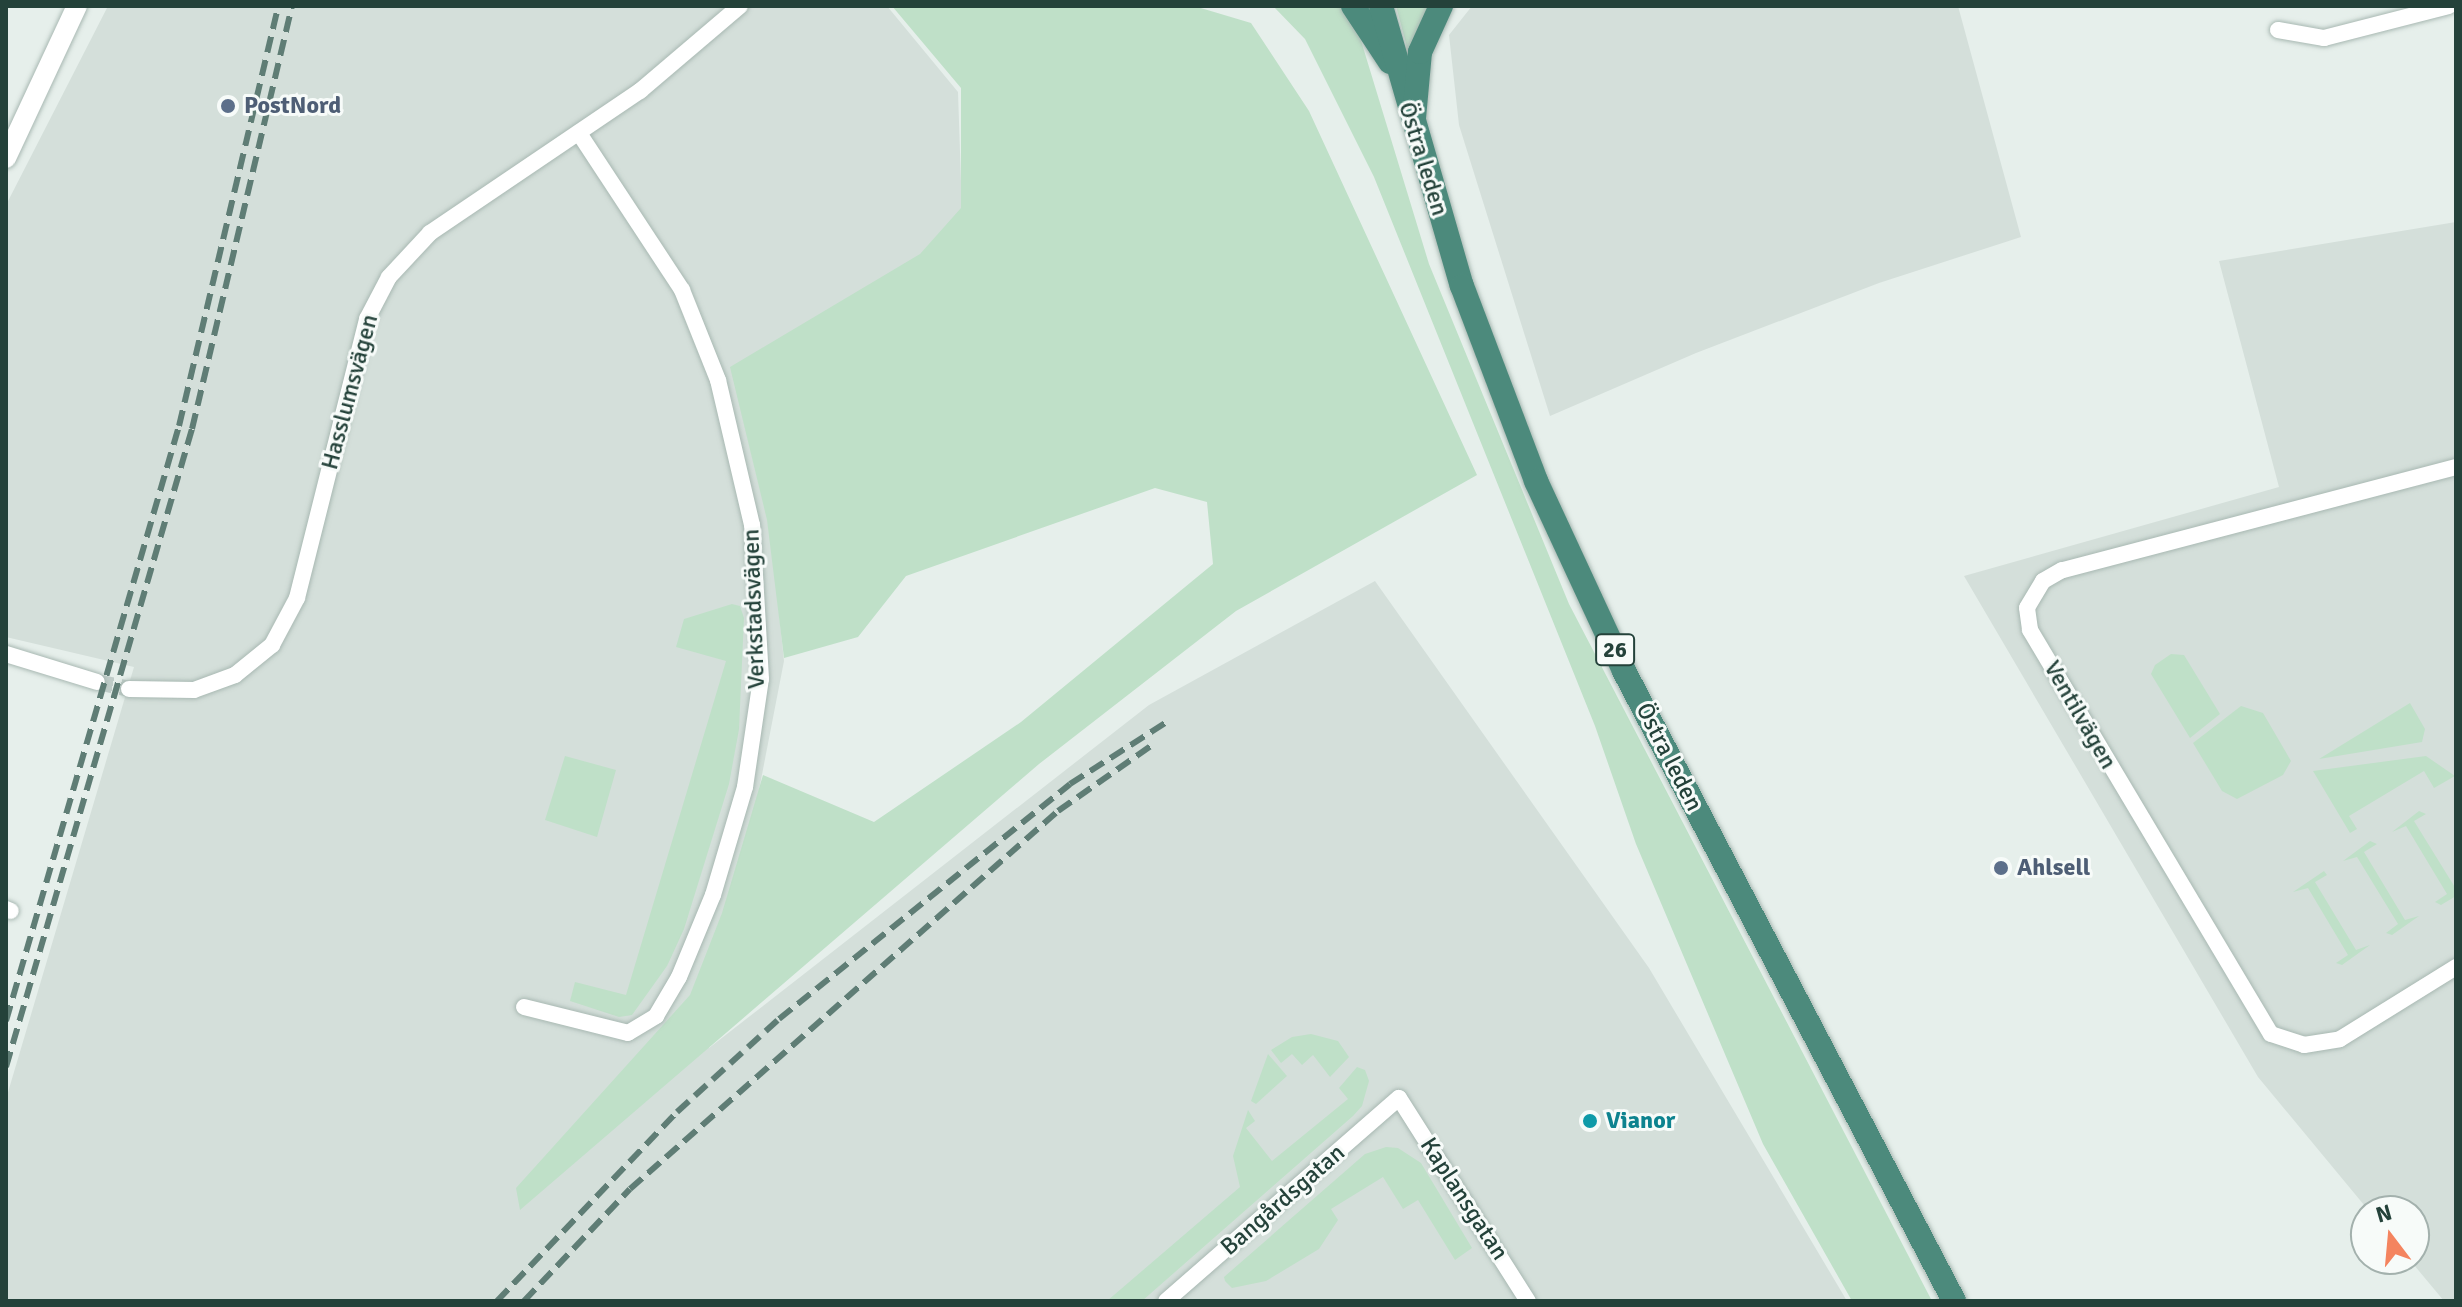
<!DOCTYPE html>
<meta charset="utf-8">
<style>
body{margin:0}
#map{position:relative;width:2462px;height:1307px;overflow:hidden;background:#e6efeb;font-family:Signika,sans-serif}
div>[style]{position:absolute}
.built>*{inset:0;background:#d4dfda}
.green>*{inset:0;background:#bfe0c8}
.minor-tunnel>*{height:16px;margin-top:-8px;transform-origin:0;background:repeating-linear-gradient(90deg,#bfccc8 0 16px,transparent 0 24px)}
.roads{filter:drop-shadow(0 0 2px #a8b8b2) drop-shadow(0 0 2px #a8b8b2)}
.minor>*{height:16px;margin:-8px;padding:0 8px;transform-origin:8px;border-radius:8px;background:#fff}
.tertiary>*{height:20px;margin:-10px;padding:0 10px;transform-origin:10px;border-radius:10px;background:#fff}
.trunk>*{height:24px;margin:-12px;padding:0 12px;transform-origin:12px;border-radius:12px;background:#4c8a7c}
.rail>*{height:6px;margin-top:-3px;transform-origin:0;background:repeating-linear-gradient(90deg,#5f7d75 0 16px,transparent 0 24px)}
.dots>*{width:22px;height:22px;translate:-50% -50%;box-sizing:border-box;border:4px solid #f7fbf9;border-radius:50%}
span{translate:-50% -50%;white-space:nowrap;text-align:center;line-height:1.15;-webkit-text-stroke:6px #f7fbf9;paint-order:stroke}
.shield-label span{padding:2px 6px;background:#f7fbf9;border:2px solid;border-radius:6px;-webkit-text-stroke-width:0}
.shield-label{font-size:22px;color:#24423a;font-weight:700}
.service-label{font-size:24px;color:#4e5e75;font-weight:700}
.left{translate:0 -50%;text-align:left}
.street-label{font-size:24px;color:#24423a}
.culture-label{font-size:24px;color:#0d838f;font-weight:700}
.frame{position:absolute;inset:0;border:8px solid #24423a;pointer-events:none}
.north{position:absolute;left:2350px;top:1195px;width:80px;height:80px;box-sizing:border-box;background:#f7fbf9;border:2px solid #a3b1ad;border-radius:50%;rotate:344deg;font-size:22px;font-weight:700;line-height:32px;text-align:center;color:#24423a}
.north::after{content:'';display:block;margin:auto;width:28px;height:36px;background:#f4845f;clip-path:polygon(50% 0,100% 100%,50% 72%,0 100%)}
</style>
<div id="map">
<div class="built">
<i style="clip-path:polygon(108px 6px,887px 6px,958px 92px,962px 211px,770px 526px,784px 661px,709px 1048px,1149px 705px,1375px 581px,1649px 968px,1847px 1301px,6px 1301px,6px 1099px,134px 667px,6px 637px,6px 205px)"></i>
<i style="clip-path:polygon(1472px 6px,1958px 6px,2021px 237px,1879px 283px,1696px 353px,1550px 416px,1459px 125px,1449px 35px)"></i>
<i style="clip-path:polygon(2456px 222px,2456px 1301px,2444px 1301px,2409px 1259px,2414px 1259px,2414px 1211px,2369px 1211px,2258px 1077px,1964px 576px,2279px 487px,2219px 261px)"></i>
</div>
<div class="green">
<i style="clip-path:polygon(892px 6px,1194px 6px,1251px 23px,1309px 111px,1477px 475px,1236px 611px,1039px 764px,520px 1210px,516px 1188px,690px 995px,722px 913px,763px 775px,874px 822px,1021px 722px,1213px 564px,1207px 502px,1155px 488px,906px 576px,858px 637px,784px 658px,767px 520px,730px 367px,920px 254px,961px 208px,961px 88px)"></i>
<i style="clip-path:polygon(1273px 6px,1343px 6px,1359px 34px,1429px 264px,1569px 604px,1932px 1301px,1852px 1301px,1763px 1144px,1636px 844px,1595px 726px,1374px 177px,1305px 39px)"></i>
<i style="clip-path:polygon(1396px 6px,1429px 6px,1411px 53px,1408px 51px)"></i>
<i style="clip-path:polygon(732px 604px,740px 606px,744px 618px,739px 729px,729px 784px,684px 929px,667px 966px,632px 1015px,619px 1017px,570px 1001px,575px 982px,626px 995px,726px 661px,676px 647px,684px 619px)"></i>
<i style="clip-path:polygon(2171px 654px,2184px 655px,2220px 714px,2190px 738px,2151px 674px,2155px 665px)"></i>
<i style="clip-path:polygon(2410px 703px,2425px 729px,2422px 742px,2319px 759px)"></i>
<i style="clip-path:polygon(2241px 706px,2263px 713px,2291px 761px,2283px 775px,2237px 799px,2222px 791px,2193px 743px)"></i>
<i style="clip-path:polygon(565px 756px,616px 770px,597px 837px,545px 820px)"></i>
<i style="clip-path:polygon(2426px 756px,2455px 776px,2434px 788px,2424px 771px,2349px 816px,2357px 829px,2350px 833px,2313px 771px)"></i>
<i style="clip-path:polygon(2419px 811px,2426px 814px,2414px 821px,2456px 889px,2456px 896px,2441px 905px,2435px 902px,2447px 894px,2406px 826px,2392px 832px)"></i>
<i style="clip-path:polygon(2370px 841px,2377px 844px,2364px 852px,2405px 920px,2419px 916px,2392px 935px,2386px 933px,2398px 924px,2357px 857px,2343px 861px)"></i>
<i style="clip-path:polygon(2324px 871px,2327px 875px,2315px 882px,2356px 950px,2370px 945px,2342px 965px,2336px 963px,2348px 955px,2308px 888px,2293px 892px)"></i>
<i style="clip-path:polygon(1311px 1034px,1338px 1041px,1349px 1057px,1330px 1077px,1313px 1055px,1302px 1065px,1292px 1054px,1281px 1063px,1271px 1050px,1292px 1037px)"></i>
<i style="clip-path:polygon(1268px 1054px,1287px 1076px,1256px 1104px,1251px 1101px)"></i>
<i style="clip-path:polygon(1357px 1067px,1365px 1070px,1369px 1081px,1362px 1106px,1353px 1116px,1142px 1301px,1107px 1301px,1240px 1187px,1233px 1156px,1248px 1110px,1255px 1121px,1246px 1128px,1272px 1161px,1348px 1099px,1339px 1088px)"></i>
<i style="clip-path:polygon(1386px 1147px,1398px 1148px,1421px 1163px,1472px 1248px,1455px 1260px,1418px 1200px,1403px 1209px,1383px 1177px,1331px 1209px,1338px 1220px,1319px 1249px,1266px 1281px,1232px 1288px,1225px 1281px,1224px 1277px,1365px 1154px)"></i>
</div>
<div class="minor-tunnel">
<i style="left:97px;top:682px;width:33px;rotate:12deg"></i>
</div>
<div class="roads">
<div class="minor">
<i style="left:2278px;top:30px;width:47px;rotate:9.9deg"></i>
<i style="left:2324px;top:38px;width:129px;rotate:-14.4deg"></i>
<i style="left:2456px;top:467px;width:407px;rotate:165.3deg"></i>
<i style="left:2062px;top:570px;width:22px;rotate:150deg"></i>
<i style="left:2043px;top:581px;width:31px;rotate:121deg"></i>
<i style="left:2027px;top:608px;width:22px;rotate:82deg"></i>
<i style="left:2030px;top:630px;width:470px;rotate:59.2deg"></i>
<i style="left:2271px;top:1034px;width:35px;rotate:18deg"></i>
<i style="left:2304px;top:1045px;width:36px;rotate:-9deg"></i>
<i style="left:2340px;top:1039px;width:137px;rotate:-31.8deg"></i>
<i style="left:6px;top:654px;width:95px;rotate:17.1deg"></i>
<i style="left:129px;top:689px;width:65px;rotate:0.9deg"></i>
<i style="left:194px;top:690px;width:44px;rotate:-20.1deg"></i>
<i style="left:235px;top:675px;width:48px;rotate:-39deg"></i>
<i style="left:272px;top:645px;width:53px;rotate:-62deg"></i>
<i style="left:297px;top:598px;width:288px;rotate:-75.9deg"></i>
<i style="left:367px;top:319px;width:47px;rotate:-62.4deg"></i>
<i style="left:389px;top:277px;width:60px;rotate:-47deg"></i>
<i style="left:430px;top:233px;width:254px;rotate:-34.1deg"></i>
<i style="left:640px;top:91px;width:131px;rotate:-40.4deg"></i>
<i style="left:6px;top:909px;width:5px;rotate:22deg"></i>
<i style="left:524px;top:1007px;width:107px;rotate:14deg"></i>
<i style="left:628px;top:1033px;width:33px;rotate:-31deg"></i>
<i style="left:656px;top:1016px;width:45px;rotate:-59.5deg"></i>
<i style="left:679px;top:977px;width:89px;rotate:-67.5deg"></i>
<i style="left:713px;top:895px;width:113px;rotate:-73.5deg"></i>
<i style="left:745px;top:787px;width:109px;rotate:-81.6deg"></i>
<i style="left:761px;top:679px;width:154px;rotate:-93.3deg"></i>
<i style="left:752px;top:525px;width:149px;rotate:-103.2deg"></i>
<i style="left:718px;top:380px;width:97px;rotate:-111.8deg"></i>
<i style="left:682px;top:290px;width:188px;rotate:-123.3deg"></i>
<i style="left:1166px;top:1301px;width:309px;rotate:-41.1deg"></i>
<i style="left:1399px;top:1098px;width:241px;rotate:57.6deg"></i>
</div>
<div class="tertiary">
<i style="left:6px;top:158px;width:168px;rotate:-65deg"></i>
</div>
<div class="trunk">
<i style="left:1353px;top:6px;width:67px;rotate:56.5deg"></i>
<i style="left:1381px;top:6px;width:291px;rotate:73.9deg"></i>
<i style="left:1462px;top:286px;width:209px;rotate:69.2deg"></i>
<i style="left:1536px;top:481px;width:209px;rotate:65.1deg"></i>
<i style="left:1624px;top:671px;width:711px;rotate:62.35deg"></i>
<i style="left:1414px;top:118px;width:66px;rotate:-84.8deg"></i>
<i style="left:1420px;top:52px;width:51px;rotate:-65.5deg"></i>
</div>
</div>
<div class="rail">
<i style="left:6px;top:1021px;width:620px;rotate:-73.79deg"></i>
<i style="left:179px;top:426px;width:432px;rotate:-76.7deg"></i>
<i style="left:6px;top:1067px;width:665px;rotate:-73.75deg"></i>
<i style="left:192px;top:429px;width:435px;rotate:-76.7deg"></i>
<i style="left:497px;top:1301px;width:261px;rotate:-46.4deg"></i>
<i style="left:677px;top:1112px;width:138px;rotate:-42.4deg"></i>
<i style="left:779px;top:1019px;width:374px;rotate:-38.9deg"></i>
<i style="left:1070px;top:784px;width:113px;rotate:-32.7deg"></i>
<i style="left:524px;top:1301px;width:154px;rotate:-46.6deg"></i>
<i style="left:630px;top:1189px;width:571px;rotate:-41.45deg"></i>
<i style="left:1058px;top:811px;width:118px;rotate:-35deg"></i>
</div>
<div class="dots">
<i style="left:228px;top:106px;background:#5c6f8a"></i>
<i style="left:2001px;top:868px;background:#5c6f8a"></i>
<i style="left:1590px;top:1121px;background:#0f9aa8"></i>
</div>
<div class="shield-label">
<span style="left:1615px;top:650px">26</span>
</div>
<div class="service-label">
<span class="left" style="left:244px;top:106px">PostNord</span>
<span class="left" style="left:2017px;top:868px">Ahlsell</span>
</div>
<div class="street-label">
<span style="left:1423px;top:159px;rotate:73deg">Östra leden</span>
<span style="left:350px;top:392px;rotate:-75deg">Hasslumsvägen</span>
<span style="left:754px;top:609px;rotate:-92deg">Verkstadsvägen</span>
<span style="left:2080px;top:715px;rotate:60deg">Ventilvägen</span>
<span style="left:1669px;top:757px;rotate:63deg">Östra leden</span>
<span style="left:1464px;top:1199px;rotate:57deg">Kaplansgatan</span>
<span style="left:1283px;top:1200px;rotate:-41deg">Bangårdsgatan</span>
</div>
<div class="culture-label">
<span class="left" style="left:1606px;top:1121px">Vianor</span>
</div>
<div class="frame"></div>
<div class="north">N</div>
</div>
